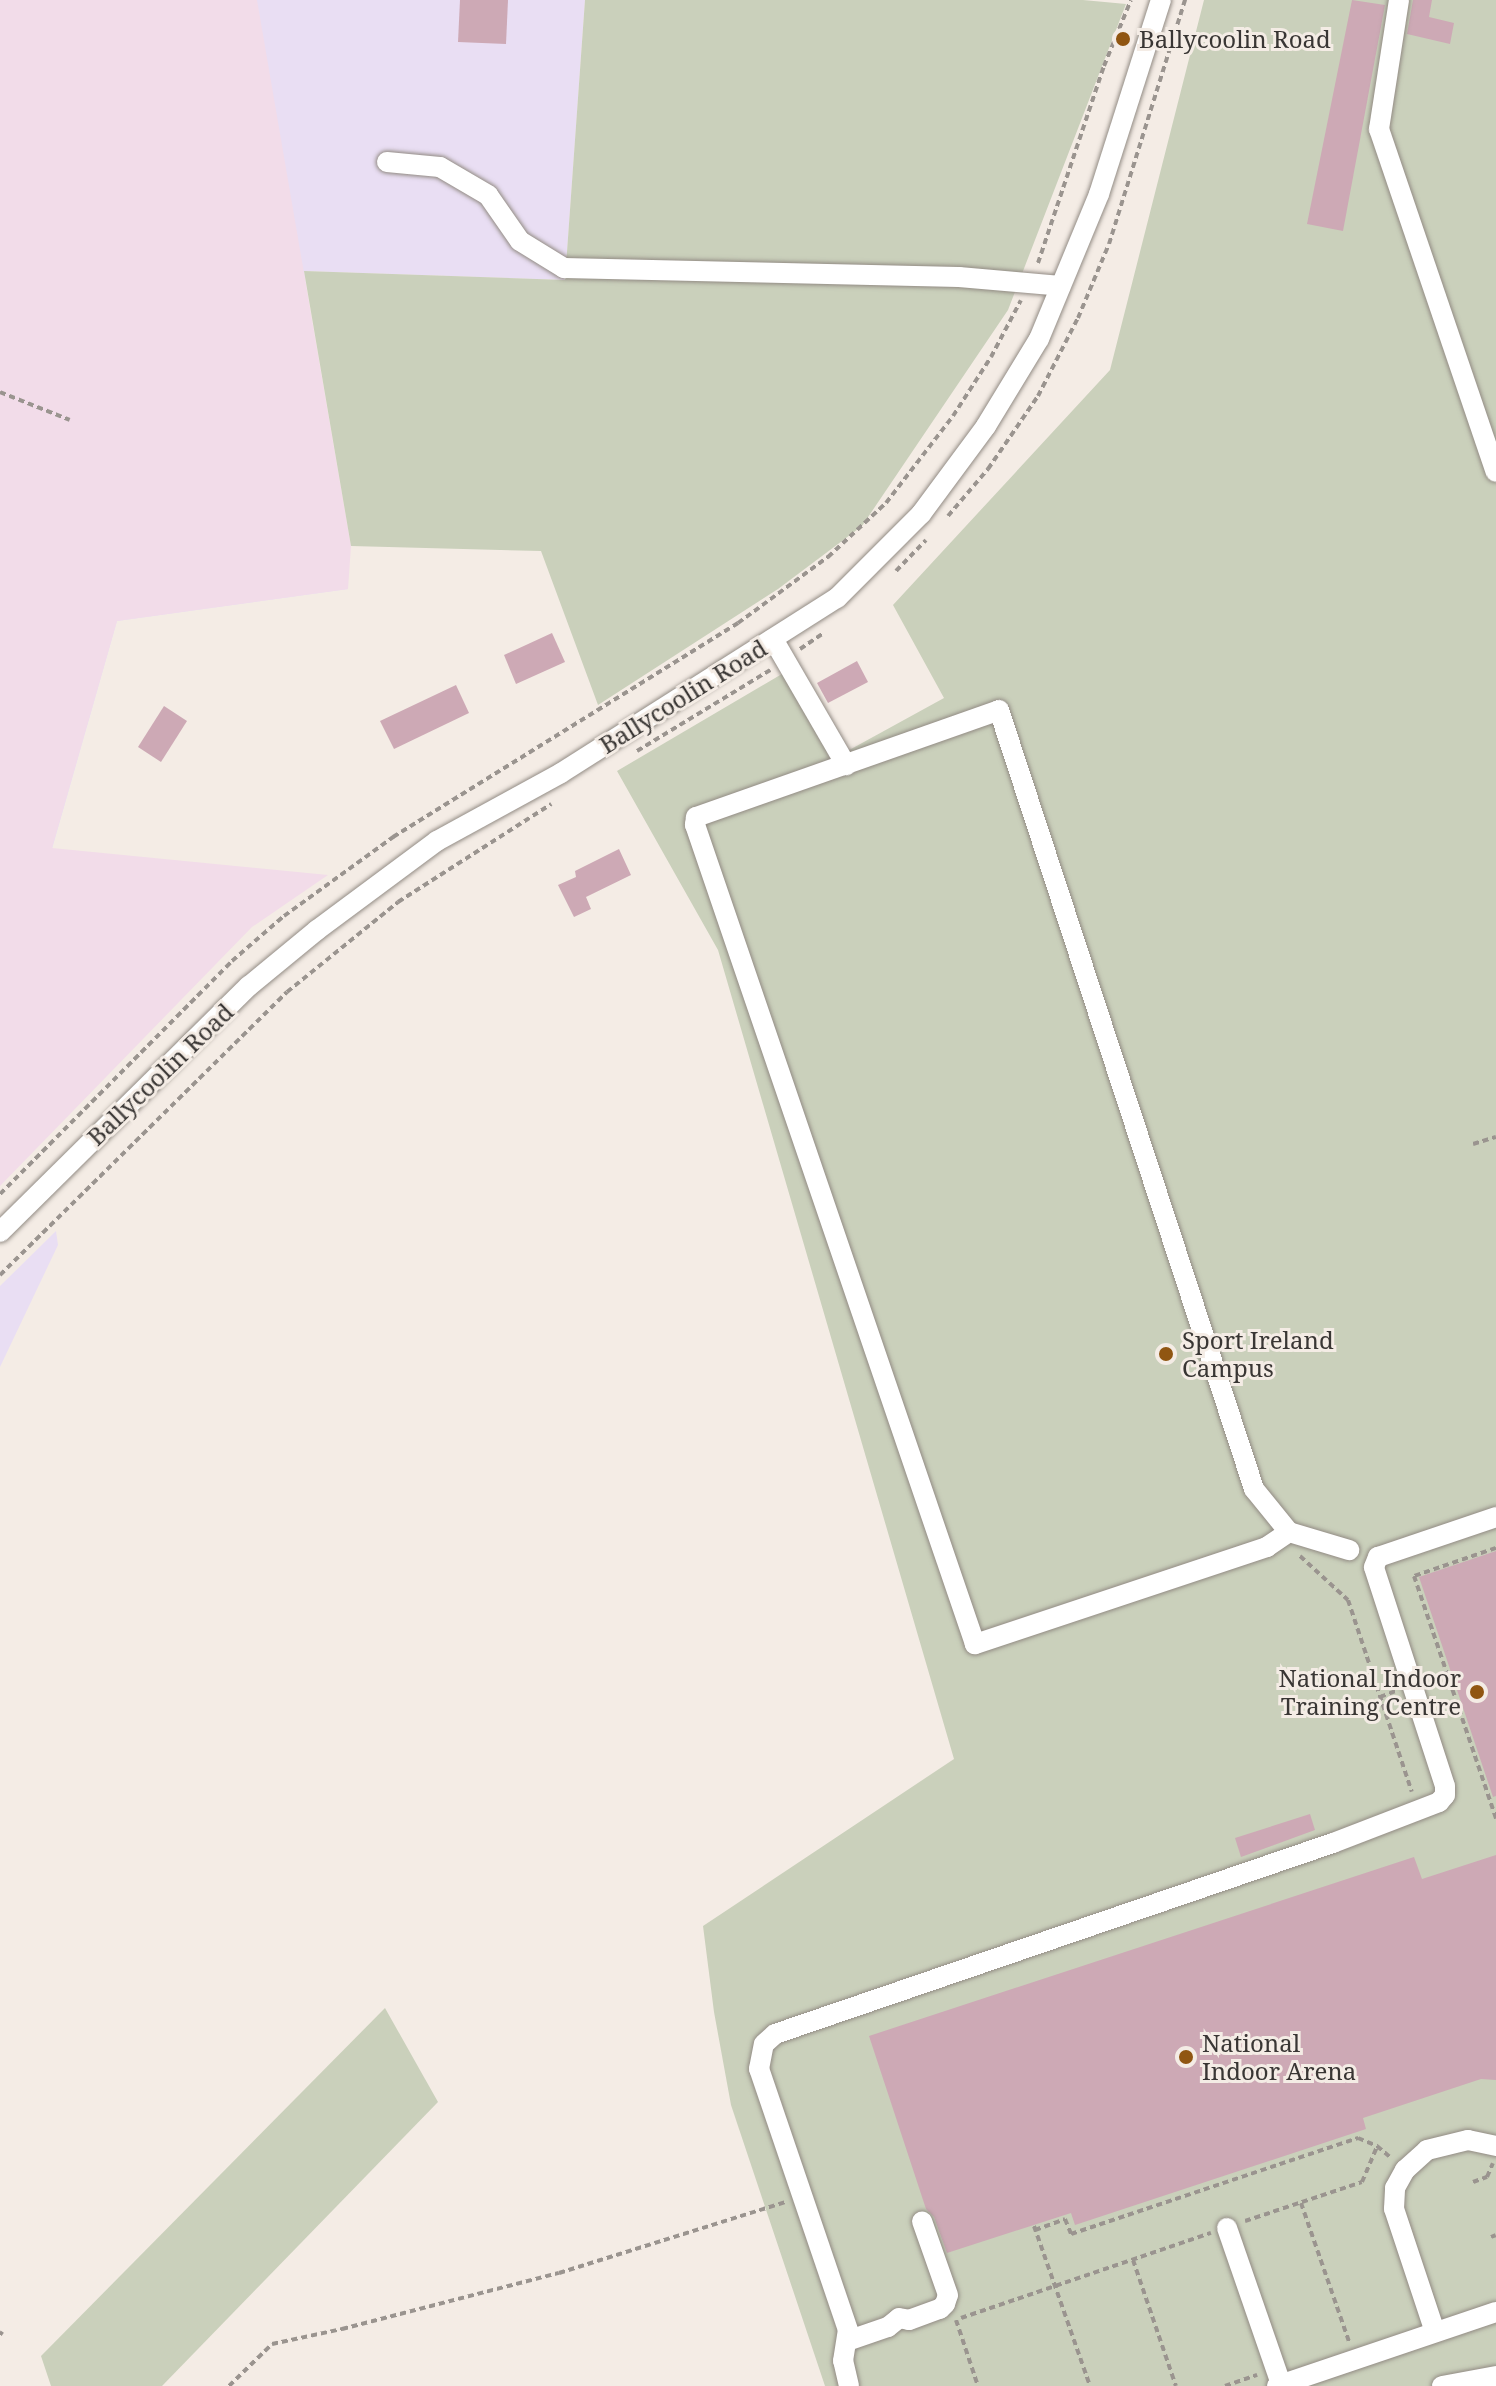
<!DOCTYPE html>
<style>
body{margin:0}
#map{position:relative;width:1496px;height:2386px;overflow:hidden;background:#f4ece5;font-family:"Noto Serif",serif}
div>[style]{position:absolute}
.commercial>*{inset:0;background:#e9def3}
.industrial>*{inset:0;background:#f2dce9}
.green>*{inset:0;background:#cad0bb}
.building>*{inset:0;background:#cda9b5}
.path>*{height:4px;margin-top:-2px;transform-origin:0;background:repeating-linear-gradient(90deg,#9a948f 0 6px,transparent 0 10px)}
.roads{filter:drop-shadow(0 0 2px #928b84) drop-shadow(0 0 2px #928b84)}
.minor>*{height:20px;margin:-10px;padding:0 10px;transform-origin:10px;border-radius:10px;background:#fff}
.dots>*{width:22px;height:22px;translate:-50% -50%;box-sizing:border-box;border:4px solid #f4ece5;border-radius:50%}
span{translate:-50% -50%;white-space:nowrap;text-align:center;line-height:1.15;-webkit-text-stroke:6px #f4ece5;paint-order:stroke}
.poi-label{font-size:24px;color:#393634}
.left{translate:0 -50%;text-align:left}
.right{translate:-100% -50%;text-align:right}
.street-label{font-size:24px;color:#393634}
</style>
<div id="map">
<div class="commercial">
<i style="clip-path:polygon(0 0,585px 0,565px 280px,304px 271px,348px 589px,117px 621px,52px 849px)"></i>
<i style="clip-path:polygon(56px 1231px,58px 1245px,0 1367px,0 1286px)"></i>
</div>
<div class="industrial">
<i style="clip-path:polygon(0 0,257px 0,351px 546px,348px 589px,117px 621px,52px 848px,328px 875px,252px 927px,0 1186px)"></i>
</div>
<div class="green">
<i style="clip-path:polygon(585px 0,1083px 0,1126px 4px,1008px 310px,862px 526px,778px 589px,598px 705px,541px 551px,351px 546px,304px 271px,565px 280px)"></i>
<i style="clip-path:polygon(1204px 0,1496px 0,1496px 2386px,825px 2386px,731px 2105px,714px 2012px,703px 1926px,954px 1759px,718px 950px,617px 771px,787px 671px,842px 754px,944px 698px,893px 605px,1110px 370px)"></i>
<i style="clip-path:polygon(385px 2008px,438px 2102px,162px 2386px,51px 2386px,41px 2356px)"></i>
</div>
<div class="building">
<i style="clip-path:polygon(460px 0,508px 0,506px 44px,458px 42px)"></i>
<i style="clip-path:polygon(1352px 0,1385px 5px,1343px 231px,1307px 224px)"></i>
<i style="clip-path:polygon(1413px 0,1432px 0,1429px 17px,1454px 23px,1450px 44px,1407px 34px)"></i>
<i style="clip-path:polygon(552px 633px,565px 662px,516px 684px,504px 655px)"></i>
<i style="clip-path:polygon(857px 661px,868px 682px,828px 703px,817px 683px)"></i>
<i style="clip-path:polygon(456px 685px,469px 713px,394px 749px,380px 721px)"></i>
<i style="clip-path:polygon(164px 706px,187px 721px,161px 762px,138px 747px)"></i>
<i style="clip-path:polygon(619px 849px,631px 875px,586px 897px,591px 909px,574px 917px,558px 885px,576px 877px,575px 871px)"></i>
<i style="clip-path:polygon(1496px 1551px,1496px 1796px,1493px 1797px,1419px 1577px)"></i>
<i style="clip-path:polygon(1310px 1814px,1315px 1830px,1241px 1857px,1235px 1838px)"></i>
<i style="clip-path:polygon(1496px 1855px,1496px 2080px,1481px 2079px,1363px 2118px,1366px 2129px,1075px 2225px,1071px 2213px,947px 2253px,934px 2217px,926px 2209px,869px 2036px,1414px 1857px,1422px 1879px)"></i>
</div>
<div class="path">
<i style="left:1038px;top:263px;width:208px;rotate:-71.5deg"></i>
<i style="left:1104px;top:66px;width:71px;rotate:-67.8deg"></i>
<i style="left:0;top:392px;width:75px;rotate:21.8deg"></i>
<i style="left:948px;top:516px;width:62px;rotate:-49.6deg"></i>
<i style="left:988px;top:469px;width:88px;rotate:-55.6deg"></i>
<i style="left:1038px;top:396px;width:88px;rotate:-62.9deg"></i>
<i style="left:1078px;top:318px;width:80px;rotate:-67.3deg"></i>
<i style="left:1109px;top:244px;width:256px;rotate:-72.7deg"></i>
<i style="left:896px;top:571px;width:43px;rotate:-45.9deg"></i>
<i style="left:800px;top:649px;width:27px;rotate:-34deg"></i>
<i style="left:637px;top:751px;width:156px;rotate:-31.3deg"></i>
<i style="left:1473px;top:1144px;width:24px;rotate:-17deg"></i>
<i style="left:0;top:1194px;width:329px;rotate:-45.1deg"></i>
<i style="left:232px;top:961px;width:69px;rotate:-40.9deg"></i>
<i style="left:284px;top:916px;width:135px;rotate:-35.9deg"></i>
<i style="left:393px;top:837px;width:406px;rotate:-31.8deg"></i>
<i style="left:738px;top:623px;width:112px;rotate:-36.3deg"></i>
<i style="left:828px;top:557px;width:79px;rotate:-43deg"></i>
<i style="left:886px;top:503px;width:110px;rotate:-52.4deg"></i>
<i style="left:953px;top:416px;width:70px;rotate:-57.2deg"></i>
<i style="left:991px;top:357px;width:64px;rotate:-62.2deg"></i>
<i style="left:0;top:1275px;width:403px;rotate:-44.6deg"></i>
<i style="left:287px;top:992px;width:143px;rotate:-39deg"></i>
<i style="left:398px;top:902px;width:182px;rotate:-32.6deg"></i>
<i style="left:1496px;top:1548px;width:87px;rotate:161.1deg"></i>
<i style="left:1414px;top:1576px;width:256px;rotate:71.3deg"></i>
<i style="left:1300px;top:1556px;width:65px;rotate:42.5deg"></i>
<i style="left:1348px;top:1600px;width:202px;rotate:71.6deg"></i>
<i style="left:1431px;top:1680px;width:18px;rotate:-19deg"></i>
<i style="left:1380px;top:1697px;width:17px;rotate:-21deg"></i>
<i style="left:1473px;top:2182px;width:15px;rotate:-20deg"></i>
<i style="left:1487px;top:2177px;width:15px;rotate:-67deg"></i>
<i style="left:1301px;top:2203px;width:147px;rotate:70.9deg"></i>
<i style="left:1245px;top:2221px;width:123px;rotate:-18.4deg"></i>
<i style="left:1362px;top:2182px;width:39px;rotate:-67deg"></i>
<i style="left:1377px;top:2146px;width:17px;rotate:40deg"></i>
<i style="left:1034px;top:2226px;width:170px;rotate:70.7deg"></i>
<i style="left:1035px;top:2230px;width:32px;rotate:-20deg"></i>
<i style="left:1065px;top:2219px;width:16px;rotate:68deg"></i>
<i style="left:1071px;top:2234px;width:303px;rotate:-18.5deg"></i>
<i style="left:1358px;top:2138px;width:21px;rotate:23deg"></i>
<i style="left:1491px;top:2237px;width:5px;rotate:-22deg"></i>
<i style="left:1133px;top:2260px;width:133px;rotate:71.2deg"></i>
<i style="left:961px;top:2318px;width:264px;rotate:-18.8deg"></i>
<i style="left:956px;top:2320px;width:70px;rotate:71.6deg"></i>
<i style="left:0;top:2335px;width:4px;rotate:-56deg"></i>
<i style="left:229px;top:2386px;width:60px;rotate:-44.3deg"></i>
<i style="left:272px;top:2344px;width:72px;rotate:-12.1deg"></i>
<i style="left:342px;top:2329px;width:224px;rotate:-14.5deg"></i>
<i style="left:559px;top:2273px;width:237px;rotate:-17.4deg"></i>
<i style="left:1225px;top:2386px;width:34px;rotate:-19deg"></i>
</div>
<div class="roads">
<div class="minor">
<i style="left:1399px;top:0;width:131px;rotate:98.8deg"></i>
<i style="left:1379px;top:129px;width:362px;rotate:71.2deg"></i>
<i style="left:387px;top:162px;width:53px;rotate:5.4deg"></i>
<i style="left:440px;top:167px;width:56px;rotate:30.3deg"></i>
<i style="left:488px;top:195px;width:56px;rotate:55.2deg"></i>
<i style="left:520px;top:241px;width:52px;rotate:31.5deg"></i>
<i style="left:564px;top:268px;width:395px;rotate:1.3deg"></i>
<i style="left:959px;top:277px;width:102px;rotate:5deg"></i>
<i style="left:773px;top:639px;width:146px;rotate:59.9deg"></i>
<i style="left:0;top:1232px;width:350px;rotate:-44.7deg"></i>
<i style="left:249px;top:986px;width:88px;rotate:-39.5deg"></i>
<i style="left:317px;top:930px;width:149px;rotate:-36.6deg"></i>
<i style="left:437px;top:841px;width:141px;rotate:-28.7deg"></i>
<i style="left:561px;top:773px;width:327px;rotate:-32.4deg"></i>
<i style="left:837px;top:598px;width:119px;rotate:-45deg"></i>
<i style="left:921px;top:514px;width:109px;rotate:-53.5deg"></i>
<i style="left:986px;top:426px;width:102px;rotate:-58.7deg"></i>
<i style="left:1039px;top:339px;width:157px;rotate:-67.5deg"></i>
<i style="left:1099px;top:194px;width:204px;rotate:-72.3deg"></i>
<i style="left:1289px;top:1532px;width:27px;rotate:146deg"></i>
<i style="left:1267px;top:1547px;width:308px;rotate:161.6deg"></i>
<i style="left:975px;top:1644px;width:866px;rotate:-108.87deg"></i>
<i style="left:695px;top:825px;width:8px;rotate:-83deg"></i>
<i style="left:696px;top:817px;width:321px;rotate:-19.4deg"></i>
<i style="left:999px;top:710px;width:820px;rotate:71.87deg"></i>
<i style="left:1254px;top:1489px;width:55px;rotate:50.9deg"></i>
<i style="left:1289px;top:1532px;width:63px;rotate:16.7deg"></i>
<i style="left:1227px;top:2228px;width:165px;rotate:70.9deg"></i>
<i style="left:1435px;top:2332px;width:130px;rotate:-108.4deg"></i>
<i style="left:1394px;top:2209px;width:21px;rotate:-87deg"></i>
<i style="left:1395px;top:2188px;width:21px;rotate:-61deg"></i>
<i style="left:1405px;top:2170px;width:30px;rotate:-42deg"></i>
<i style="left:1427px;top:2150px;width:42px;rotate:-13.7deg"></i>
<i style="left:1468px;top:2140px;width:29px;rotate:12deg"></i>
<i style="left:847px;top:2341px;width:43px;rotate:-18.9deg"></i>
<i style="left:888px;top:2327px;width:14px;rotate:-39deg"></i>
<i style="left:899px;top:2318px;width:10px;rotate:11deg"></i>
<i style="left:909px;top:2320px;width:33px;rotate:-20deg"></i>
<i style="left:940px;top:2309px;width:7px;rotate:-45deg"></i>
<i style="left:945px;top:2304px;width:9px;rotate:-72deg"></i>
<i style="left:948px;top:2295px;width:78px;rotate:-109.4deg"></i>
<i style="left:849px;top:2386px;width:26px;rotate:-103deg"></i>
<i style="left:843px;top:2361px;width:31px;rotate:-81deg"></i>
<i style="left:848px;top:2330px;width:276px;rotate:-108.8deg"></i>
<i style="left:759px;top:2069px;width:25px;rotate:-79deg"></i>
<i style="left:764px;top:2044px;width:15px;rotate:-42deg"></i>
<i style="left:775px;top:2034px;width:590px;rotate:-18.9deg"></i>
<i style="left:1333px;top:1843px;width:114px;rotate:-21.1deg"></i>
<i style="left:1439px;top:1802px;width:9px;rotate:-49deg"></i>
<i style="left:1445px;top:1795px;width:9px;rotate:-90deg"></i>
<i style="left:1445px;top:1786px;width:230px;rotate:-108deg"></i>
<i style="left:1374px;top:1567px;width:11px;rotate:-68deg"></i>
<i style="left:1378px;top:1557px;width:125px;rotate:-18.7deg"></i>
<i style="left:1277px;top:2386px;width:231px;rotate:-18.7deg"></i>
<i style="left:1442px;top:2386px;width:55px;rotate:-10.5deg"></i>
</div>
</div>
<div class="dots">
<i style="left:1123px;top:39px;background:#905612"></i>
<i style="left:1166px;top:1354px;background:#905612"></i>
<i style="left:1477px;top:1692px;background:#905612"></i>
<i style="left:1186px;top:2057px;background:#905612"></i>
</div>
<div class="poi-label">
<span class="left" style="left:1139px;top:39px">Ballycoolin Road</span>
<span class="left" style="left:1182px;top:1354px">Sport Ireland<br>Campus</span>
<span class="right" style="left:1461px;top:1692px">National Indoor<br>Training Centre</span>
<span class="left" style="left:1202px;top:2057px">National<br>Indoor Arena</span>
</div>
<div class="street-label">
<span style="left:683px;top:696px;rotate:-32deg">Ballycoolin Road</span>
<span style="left:160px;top:1074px;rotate:-44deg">Ballycoolin Road</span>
</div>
</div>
